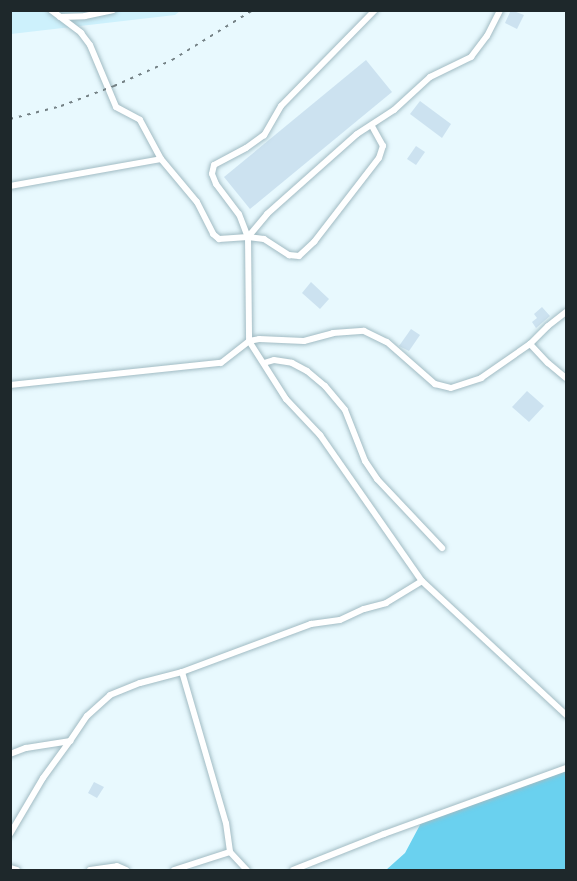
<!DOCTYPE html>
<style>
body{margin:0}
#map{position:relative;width:577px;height:881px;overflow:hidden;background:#e8f9fe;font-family:"Roboto Serif",serif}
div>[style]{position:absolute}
.built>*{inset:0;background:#cdf1fc}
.green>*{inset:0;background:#6ad1ef}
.building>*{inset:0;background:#cce2f0}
.roads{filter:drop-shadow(0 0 2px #a1bbc3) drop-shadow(0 0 2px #a1bbc3)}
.minor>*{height:6px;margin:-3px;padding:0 3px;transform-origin:3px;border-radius:3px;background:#fff}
.rail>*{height:2px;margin-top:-1px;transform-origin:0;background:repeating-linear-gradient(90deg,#758286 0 3px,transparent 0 9px)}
span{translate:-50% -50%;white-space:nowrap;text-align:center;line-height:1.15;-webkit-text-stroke:4.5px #fff;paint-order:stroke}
.frame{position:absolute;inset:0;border:12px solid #1e282b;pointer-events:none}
</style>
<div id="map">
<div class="built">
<i style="clip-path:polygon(10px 11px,180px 11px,175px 15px,11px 34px)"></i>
</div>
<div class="green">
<i style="clip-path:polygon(566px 771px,566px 870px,386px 870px,405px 853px,421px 823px)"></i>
</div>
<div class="building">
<i style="clip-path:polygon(511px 10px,524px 15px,517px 29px,505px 23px)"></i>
<i style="clip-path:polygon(366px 60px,392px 92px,250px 209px,224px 177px)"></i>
<i style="clip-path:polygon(420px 101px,451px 124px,442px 138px,410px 114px)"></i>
<i style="clip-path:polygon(416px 146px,425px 152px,416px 165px,407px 159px)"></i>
<i style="clip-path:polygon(311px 282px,329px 299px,320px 309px,302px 293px)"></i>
<i style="clip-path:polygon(542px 307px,550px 316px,536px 328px,532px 322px,537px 318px,534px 314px)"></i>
<i style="clip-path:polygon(411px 329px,420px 335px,409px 351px,399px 346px)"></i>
<i style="clip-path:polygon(527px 391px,544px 406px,529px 422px,512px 407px)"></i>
<i style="clip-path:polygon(94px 782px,104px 787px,97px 798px,88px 793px)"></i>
</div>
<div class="roads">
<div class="minor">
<i style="left:51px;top:10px;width:38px;rotate:37deg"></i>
<i style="left:81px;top:33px;width:15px;rotate:53deg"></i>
<i style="left:90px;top:45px;width:67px;rotate:67.2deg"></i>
<i style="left:116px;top:107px;width:27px;rotate:28deg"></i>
<i style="left:140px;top:120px;width:44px;rotate:61.7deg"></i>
<i style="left:161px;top:159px;width:56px;rotate:50.1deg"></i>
<i style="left:197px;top:202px;width:36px;rotate:63deg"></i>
<i style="left:213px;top:234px;width:8px;rotate:40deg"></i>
<i style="left:219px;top:239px;width:29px;rotate:-4deg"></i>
<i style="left:248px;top:237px;width:16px;rotate:7deg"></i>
<i style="left:264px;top:239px;width:30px;rotate:33deg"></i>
<i style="left:289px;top:255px;width:10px;rotate:6deg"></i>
<i style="left:299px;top:256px;width:21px;rotate:-43deg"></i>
<i style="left:314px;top:242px;width:106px;rotate:-52.3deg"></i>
<i style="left:379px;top:158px;width:13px;rotate:-72deg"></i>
<i style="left:383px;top:146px;width:23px;rotate:-119deg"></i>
<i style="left:375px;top:10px;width:134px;rotate:134.4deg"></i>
<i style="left:281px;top:106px;width:34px;rotate:120deg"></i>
<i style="left:264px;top:135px;width:22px;rotate:144deg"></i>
<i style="left:246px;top:148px;width:36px;rotate:152deg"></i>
<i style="left:214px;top:165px;width:9px;rotate:103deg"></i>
<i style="left:212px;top:174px;width:11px;rotate:68deg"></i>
<i style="left:216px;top:184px;width:38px;rotate:53deg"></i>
<i style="left:239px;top:214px;width:25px;rotate:69deg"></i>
<i style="left:248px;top:237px;width:104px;rotate:89.4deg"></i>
<i style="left:249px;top:341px;width:69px;rotate:57.5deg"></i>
<i style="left:286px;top:399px;width:50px;rotate:46.6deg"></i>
<i style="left:320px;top:435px;width:178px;rotate:55.1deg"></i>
<i style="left:422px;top:581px;width:197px;rotate:42.9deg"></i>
<i style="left:60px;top:17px;width:25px;rotate:-2deg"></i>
<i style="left:85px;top:16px;width:29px;rotate:-12deg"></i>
<i style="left:10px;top:186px;width:153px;rotate:-10.1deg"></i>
<i style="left:248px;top:237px;width:30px;rotate:-50deg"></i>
<i style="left:267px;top:214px;width:120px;rotate:-41.6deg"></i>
<i style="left:357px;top:134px;width:44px;rotate:-33deg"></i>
<i style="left:394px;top:110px;width:49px;rotate:-42.5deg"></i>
<i style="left:430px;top:77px;width:46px;rotate:-26deg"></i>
<i style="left:471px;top:57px;width:26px;rotate:-53deg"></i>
<i style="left:487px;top:36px;width:29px;rotate:-63deg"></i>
<i style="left:530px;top:344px;width:26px;rotate:47deg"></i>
<i style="left:548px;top:363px;width:23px;rotate:40deg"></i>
<i style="left:264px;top:363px;width:10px;rotate:-17deg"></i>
<i style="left:274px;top:360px;width:18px;rotate:9deg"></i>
<i style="left:292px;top:363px;width:17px;rotate:28deg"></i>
<i style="left:307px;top:371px;width:23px;rotate:40deg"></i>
<i style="left:325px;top:386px;width:31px;rotate:50deg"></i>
<i style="left:345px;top:410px;width:55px;rotate:68.6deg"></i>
<i style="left:365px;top:461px;width:22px;rotate:56deg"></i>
<i style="left:377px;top:479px;width:95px;rotate:46.7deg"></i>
<i style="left:10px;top:385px;width:212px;rotate:-6deg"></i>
<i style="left:221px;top:363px;width:36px;rotate:-38deg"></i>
<i style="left:249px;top:341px;width:10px;rotate:-11deg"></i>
<i style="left:259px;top:339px;width:45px;rotate:2.5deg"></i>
<i style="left:304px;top:341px;width:30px;rotate:-15deg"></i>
<i style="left:333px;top:333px;width:31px;rotate:-4deg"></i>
<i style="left:364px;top:331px;width:25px;rotate:26deg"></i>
<i style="left:387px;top:342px;width:64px;rotate:41.2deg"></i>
<i style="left:435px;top:384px;width:16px;rotate:14deg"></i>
<i style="left:451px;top:388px;width:32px;rotate:-18deg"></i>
<i style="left:481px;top:378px;width:60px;rotate:-34.8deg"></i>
<i style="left:530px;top:344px;width:25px;rotate:-45deg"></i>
<i style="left:548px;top:326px;width:23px;rotate:-38deg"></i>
<i style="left:182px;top:672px;width:157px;rotate:73.8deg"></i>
<i style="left:226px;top:823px;width:29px;rotate:82deg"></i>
<i style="left:230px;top:852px;width:25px;rotate:47deg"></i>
<i style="left:10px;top:754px;width:17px;rotate:-21deg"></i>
<i style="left:26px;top:748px;width:45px;rotate:-9deg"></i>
<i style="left:70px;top:741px;width:30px;rotate:-56deg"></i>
<i style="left:87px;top:716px;width:31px;rotate:-42deg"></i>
<i style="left:110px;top:695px;width:32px;rotate:-22deg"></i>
<i style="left:140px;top:683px;width:43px;rotate:-14.7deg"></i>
<i style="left:182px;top:672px;width:138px;rotate:-20.4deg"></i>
<i style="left:311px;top:624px;width:29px;rotate:-8deg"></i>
<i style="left:340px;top:620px;width:26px;rotate:-25deg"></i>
<i style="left:364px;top:609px;width:23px;rotate:-15deg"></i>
<i style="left:386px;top:603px;width:42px;rotate:-31.4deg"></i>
<i style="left:10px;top:834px;width:65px;rotate:-59.5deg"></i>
<i style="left:43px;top:778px;width:46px;rotate:-53.9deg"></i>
<i style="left:10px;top:868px;width:7px;rotate:16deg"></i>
<i style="left:90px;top:870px;width:27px;rotate:-8deg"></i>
<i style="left:117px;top:866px;width:10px;rotate:24deg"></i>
<i style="left:174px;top:870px;width:59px;rotate:-17.8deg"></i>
<i style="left:293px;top:870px;width:98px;rotate:-21.6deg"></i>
<i style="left:384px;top:834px;width:194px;rotate:-19.9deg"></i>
</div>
</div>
<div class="rail">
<i style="left:10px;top:119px;width:53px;rotate:-14.3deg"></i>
<i style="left:61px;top:106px;width:57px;rotate:-20.7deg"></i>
<i style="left:114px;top:86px;width:64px;rotate:-24.1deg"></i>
<i style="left:172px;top:60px;width:95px;rotate:-31.7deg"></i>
</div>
<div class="frame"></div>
</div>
